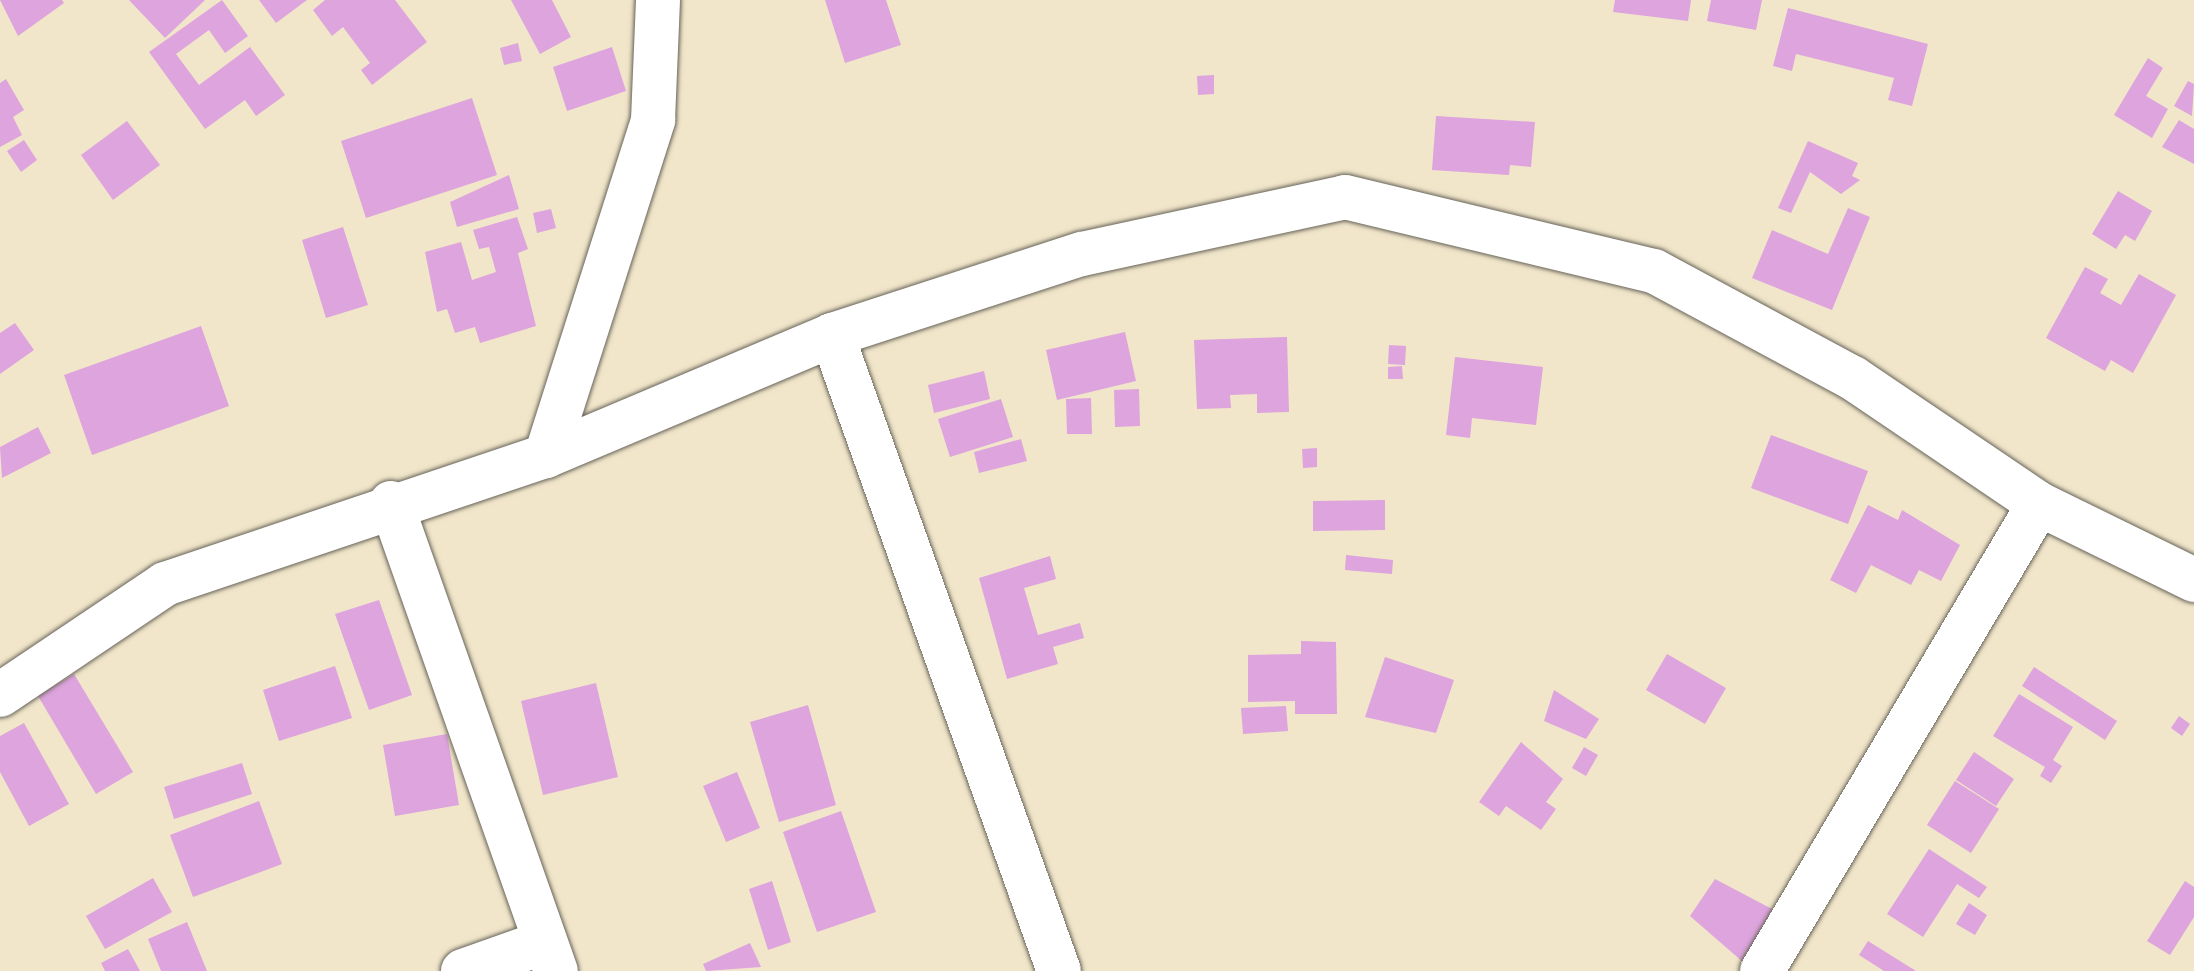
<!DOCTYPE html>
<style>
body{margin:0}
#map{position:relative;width:2194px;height:971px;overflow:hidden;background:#f1e6ca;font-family:Kalam,sans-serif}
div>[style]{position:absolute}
.building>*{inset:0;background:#dda4dd}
.roads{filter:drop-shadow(0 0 2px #676359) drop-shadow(0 0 2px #676359)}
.minor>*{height:44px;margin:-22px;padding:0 22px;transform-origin:22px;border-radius:22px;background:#fff}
span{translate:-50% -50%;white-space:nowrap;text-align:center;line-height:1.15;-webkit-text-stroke:6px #fcf5e5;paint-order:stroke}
</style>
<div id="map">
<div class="building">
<i style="clip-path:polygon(0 0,62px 0,64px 3px,18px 36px)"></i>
<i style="clip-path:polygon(129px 0,205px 0,165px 38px)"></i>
<i style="clip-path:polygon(222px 0,248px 36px,225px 53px,209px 30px,176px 54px,199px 85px,250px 47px,285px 95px,256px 116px,245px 100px,205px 129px,149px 52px)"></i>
<i style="clip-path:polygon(259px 0,307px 0,276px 23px)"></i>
<i style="clip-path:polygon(325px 0,395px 0,427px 42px,372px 85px,361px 70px,370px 63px,343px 27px,332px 36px,313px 10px)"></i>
<i style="clip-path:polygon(511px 0,552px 0,571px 37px,540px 54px)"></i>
<i style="clip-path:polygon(825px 0,886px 0,901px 45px,845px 63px)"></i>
<i style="clip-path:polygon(1615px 0,1691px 0,1688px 21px,1613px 12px)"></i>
<i style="clip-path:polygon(1711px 0,1762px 0,1756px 30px,1707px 21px)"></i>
<i style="clip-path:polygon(1788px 8px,1928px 44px,1912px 106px,1888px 100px,1894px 78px,1796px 54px,1792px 71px,1773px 66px)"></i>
<i style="clip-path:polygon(518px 43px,522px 61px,504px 65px,500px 48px)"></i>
<i style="clip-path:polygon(612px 47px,626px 91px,567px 111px,553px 67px)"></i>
<i style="clip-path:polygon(2148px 58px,2163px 68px,2146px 96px,2168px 109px,2152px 138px,2114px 115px)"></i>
<i style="clip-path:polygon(1214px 75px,1214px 94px,1198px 95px,1197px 76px)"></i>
<i style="clip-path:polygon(6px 79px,24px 110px,13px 117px,22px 135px,0 147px,0 83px)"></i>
<i style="clip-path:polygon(2188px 81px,2194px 84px,2192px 116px,2174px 106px)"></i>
<i style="clip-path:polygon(472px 98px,497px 175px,366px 218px,341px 141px)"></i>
<i style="clip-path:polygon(1436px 116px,1535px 122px,1531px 167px,1510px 165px,1509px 175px,1432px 170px)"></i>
<i style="clip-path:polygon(2179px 120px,2194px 129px,2194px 164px,2162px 147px)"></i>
<i style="clip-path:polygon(127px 121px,160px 165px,113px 200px,81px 155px)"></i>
<i style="clip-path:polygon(24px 140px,37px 160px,21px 172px,7px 151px)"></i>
<i style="clip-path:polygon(1808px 141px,1858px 163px,1852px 176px,1860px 180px,1841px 194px,1810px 172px,1791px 213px,1778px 208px)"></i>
<i style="clip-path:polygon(509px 175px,519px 209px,457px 227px,450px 202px)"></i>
<i style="clip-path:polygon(2118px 191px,2152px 211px,2135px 241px,2125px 235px,2116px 249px,2092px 234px)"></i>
<i style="clip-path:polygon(1848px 208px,1870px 217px,1832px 310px,1752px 278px,1772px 230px,1828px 254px)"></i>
<i style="clip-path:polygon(551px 209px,556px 228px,537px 233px,533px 213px)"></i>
<i style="clip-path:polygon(517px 217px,528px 249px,518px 253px,536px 326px,480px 343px,475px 327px,455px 333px,447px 309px,437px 312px,425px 252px,461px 242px,472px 280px,496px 272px,489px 247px,479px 249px,473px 230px)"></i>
<i style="clip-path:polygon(343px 227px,368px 305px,326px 318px,302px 240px)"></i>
<i style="clip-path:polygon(2085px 267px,2108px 279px,2100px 293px,2121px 305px,2139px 274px,2176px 295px,2133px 373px,2111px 360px,2105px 371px,2046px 338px)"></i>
<i style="clip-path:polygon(15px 323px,34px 350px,0 374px,0 333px)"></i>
<i style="clip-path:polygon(201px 326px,229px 406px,92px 455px,64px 375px)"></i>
<i style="clip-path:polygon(1125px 332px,1136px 381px,1057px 400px,1046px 350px)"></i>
<i style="clip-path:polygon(1287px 337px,1289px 412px,1257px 413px,1257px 394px,1230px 395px,1231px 408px,1197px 409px,1194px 340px)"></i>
<i style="clip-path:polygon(1389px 345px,1406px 346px,1405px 365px,1388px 364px)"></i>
<i style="clip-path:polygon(1455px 357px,1543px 367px,1536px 425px,1472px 418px,1470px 438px,1446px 435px)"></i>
<i style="clip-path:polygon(1402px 366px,1403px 379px,1388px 379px,1388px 367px)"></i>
<i style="clip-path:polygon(984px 371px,990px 399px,934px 413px,928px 385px)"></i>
<i style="clip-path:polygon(1139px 389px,1140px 426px,1115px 427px,1114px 390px)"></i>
<i style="clip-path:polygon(1091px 398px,1092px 434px,1067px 434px,1066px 399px)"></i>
<i style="clip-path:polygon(1001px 399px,1013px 437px,950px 457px,938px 419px)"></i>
<i style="clip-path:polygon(38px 427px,51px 453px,2px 478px,0 447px)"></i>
<i style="clip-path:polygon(1771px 435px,1868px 471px,1848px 524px,1751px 488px)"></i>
<i style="clip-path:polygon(1021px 439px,1027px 461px,979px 473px,974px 452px)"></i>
<i style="clip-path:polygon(1317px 448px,1317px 467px,1303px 468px,1302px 449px)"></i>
<i style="clip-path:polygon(1385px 500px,1385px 530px,1313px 531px,1313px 501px)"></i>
<i style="clip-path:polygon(1868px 505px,1898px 520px,1902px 510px,1960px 545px,1941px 581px,1919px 570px,1911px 585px,1871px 565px,1856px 593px,1830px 580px)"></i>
<i style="clip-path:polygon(1346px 555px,1393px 560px,1392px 574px,1345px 570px)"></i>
<i style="clip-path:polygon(1050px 556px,1056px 579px,1024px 588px,1038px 635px,1080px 623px,1084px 638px,1053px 647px,1058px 664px,1007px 679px,979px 578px)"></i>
<i style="clip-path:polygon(379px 600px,412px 695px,369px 710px,335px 614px)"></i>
<i style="clip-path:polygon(1301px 641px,1336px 642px,1337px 714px,1295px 714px,1295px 701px,1248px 702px,1248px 655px,1301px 654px)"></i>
<i style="clip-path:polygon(1667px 654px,1726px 688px,1705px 724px,1646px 690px)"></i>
<i style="clip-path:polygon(1385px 657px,1454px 680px,1436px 733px,1365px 717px)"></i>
<i style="clip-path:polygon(335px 666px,352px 718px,279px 741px,263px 690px)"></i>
<i style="clip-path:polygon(2034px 667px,2117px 721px,2105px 740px,2022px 686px)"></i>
<i style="clip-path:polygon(74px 674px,133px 772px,96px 794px,38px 696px)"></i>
<i style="clip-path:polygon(596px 683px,618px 777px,543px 795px,521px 701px)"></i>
<i style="clip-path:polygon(1554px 690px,1599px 719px,1586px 739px,1544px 721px)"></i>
<i style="clip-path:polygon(2019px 694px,2073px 727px,2053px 760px,2062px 766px,2051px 783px,2040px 776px,2045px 767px,1993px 736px)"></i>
<i style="clip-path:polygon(808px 705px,836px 805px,779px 822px,750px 722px)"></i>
<i style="clip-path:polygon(1286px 706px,1288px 731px,1243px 734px,1241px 708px)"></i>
<i style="clip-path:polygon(2179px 716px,2190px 724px,2182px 736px,2171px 728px)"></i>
<i style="clip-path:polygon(24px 723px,69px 804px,29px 826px,0 772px,0 736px)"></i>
<i style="clip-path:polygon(447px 734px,459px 805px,395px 816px,383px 745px)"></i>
<i style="clip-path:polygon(1521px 742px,1563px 779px,1546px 802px,1556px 809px,1541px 830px,1506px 806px,1499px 816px,1479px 802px)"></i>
<i style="clip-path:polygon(1584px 747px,1598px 755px,1586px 776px,1572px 768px)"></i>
<i style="clip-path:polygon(1974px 752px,2014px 779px,1996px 806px,1956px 780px)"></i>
<i style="clip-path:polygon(242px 763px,252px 794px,174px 819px,164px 787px)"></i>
<i style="clip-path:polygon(737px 772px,760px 828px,726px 842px,703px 786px)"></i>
<i style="clip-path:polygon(1955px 781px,1999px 809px,1971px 853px,1927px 825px)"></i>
<i style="clip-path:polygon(259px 801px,282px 864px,193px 897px,170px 835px)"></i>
<i style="clip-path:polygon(841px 811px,876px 912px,817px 932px,783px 832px)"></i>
<i style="clip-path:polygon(1929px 849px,1987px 887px,1979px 898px,1957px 884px,1923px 937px,1887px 914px)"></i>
<i style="clip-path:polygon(153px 878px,172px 912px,105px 949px,86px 916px)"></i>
<i style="clip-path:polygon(1715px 879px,1787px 917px,1751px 969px,1690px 916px)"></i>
<i style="clip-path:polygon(772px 881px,791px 942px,768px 950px,749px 889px)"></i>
<i style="clip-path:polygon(2185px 881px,2194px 887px,2194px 917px,2170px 955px,2147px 941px)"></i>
<i style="clip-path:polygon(1969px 903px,1987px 915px,1975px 935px,1956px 924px)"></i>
<i style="clip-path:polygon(187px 922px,207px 971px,161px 971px,148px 939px)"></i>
<i style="clip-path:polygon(1868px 941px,1916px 971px,1884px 971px,1859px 955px)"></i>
<i style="clip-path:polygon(750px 943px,761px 967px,706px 971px,703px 964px)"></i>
<i style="clip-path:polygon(128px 949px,140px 971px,105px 971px,101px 963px)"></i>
</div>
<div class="roads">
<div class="minor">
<i style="left:832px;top:335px;width:675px;rotate:70.36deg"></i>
<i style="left:546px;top:456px;width:353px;rotate:-72.3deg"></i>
<i style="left:653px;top:120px;width:120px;rotate:-87.6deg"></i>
<i style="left:391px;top:503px;width:496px;rotate:70.6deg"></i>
<i style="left:0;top:695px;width:199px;rotate:-33.9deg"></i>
<i style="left:165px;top:584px;width:402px;rotate:-18.6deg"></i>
<i style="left:546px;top:456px;width:311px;rotate:-22.9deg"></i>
<i style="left:832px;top:335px;width:263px;rotate:-18deg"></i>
<i style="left:1082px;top:254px;width:269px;rotate:-12.2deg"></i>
<i style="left:1345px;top:197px;width:318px;rotate:13.5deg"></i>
<i style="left:1654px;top:271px;width:226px;rotate:28.3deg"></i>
<i style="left:1853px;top:378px;width:225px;rotate:34.1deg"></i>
<i style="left:2039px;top:504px;width:173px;rotate:26.1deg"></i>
<i style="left:463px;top:971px;width:87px;rotate:-19.5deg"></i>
<i style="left:1762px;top:971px;width:543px;rotate:-59.33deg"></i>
</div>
</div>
</div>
